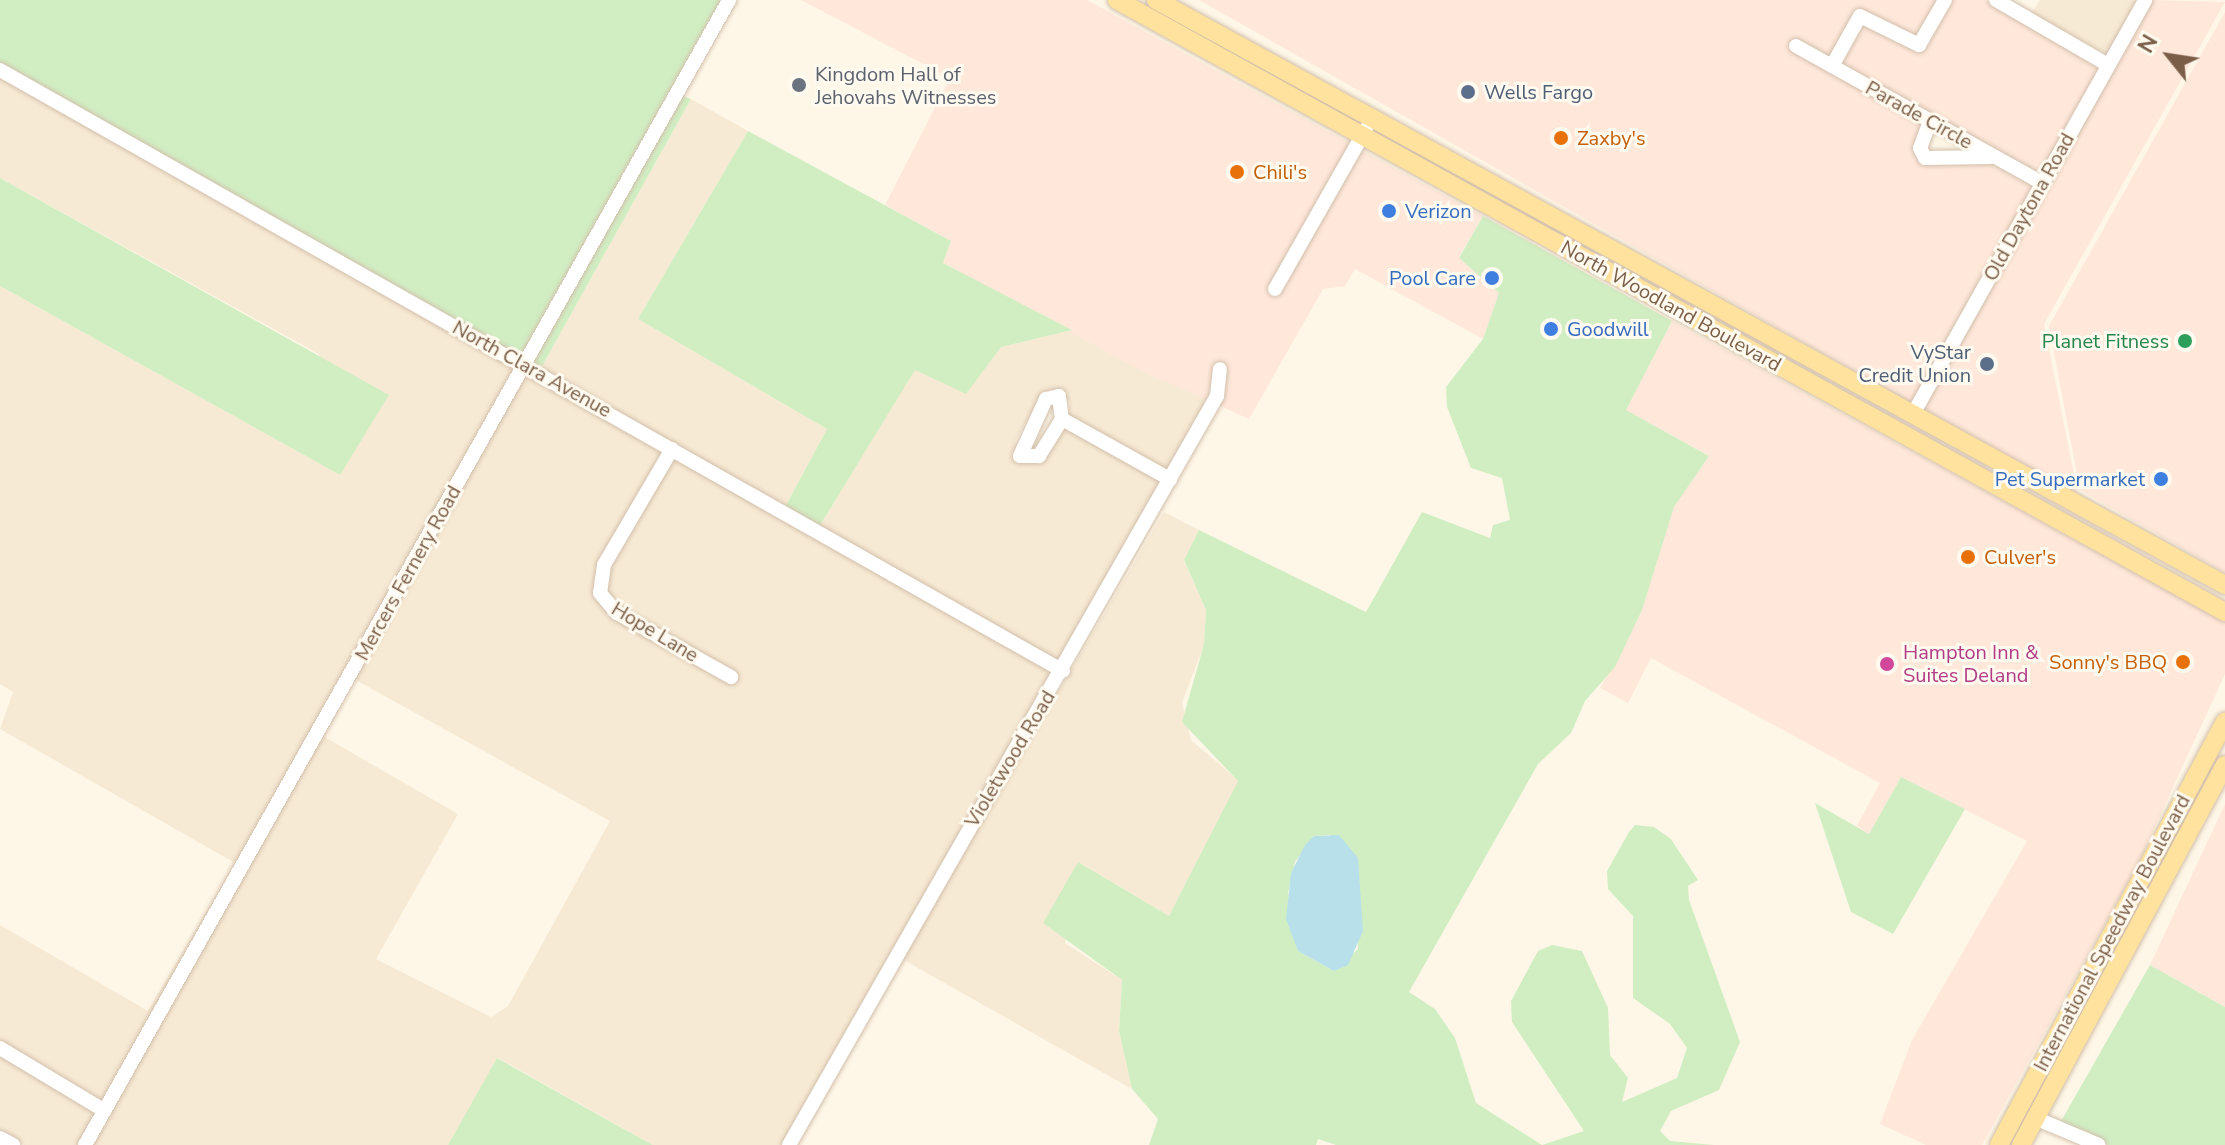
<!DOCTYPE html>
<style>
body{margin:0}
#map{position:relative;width:2225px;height:1145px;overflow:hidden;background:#fef7e7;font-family:"Nunito Sans",sans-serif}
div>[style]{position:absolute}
.residential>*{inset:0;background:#f7ead4}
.commercial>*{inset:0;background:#ffe8da}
.green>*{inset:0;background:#d1eec3}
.water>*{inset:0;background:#b8e0eb}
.roads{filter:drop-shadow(0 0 2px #d2bfab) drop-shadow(0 0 2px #d2bfab)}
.minor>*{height:14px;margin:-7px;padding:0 7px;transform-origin:7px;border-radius:7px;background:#fff}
.major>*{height:18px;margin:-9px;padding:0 9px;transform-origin:9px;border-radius:9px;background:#ffe29d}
.dots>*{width:22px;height:22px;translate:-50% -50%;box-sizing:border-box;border:4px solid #fffaef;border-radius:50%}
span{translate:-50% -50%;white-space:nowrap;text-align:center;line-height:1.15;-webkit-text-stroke:6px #fffaef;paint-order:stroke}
.worship-label{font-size:20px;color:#5b616d}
.left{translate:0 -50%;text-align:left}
.service-label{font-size:20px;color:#4e5e75}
.right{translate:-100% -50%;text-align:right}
.street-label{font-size:20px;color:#7b5e48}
.food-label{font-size:20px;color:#c56008}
.shop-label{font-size:20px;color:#366cbe}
.leisure-label{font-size:20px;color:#27864d}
.hotel-label{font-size:20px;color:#b23c85}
.north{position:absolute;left:2129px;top:16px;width:80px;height:80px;-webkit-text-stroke:6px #fffaef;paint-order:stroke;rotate:300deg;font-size:22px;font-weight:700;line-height:32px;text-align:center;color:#7b5e48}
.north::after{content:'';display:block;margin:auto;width:28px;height:36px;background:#7b5e48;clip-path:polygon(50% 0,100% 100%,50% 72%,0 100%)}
</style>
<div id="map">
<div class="residential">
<i style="clip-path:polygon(2040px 0,2138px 0,2107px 54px,2031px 14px)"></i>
<i style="clip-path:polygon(0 76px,517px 367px,103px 1104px,0 1042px,0 925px,148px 1011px,235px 863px,0 729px,13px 692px,0 684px,0 286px,340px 475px,319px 354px,0 178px)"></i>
<i style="clip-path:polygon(691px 99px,748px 131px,638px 319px,827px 429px,785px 507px,541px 368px)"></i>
<i style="clip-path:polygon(1072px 330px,1208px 400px,1168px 472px,1069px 416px,1070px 402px,1059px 391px,1041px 396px,1015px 441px,1018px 460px,1032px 465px,1064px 426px,1162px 481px,1060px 664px,819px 527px,915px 369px,966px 393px,1001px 347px)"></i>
<i style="clip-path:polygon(527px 372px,664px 450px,594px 577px,595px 595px,615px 617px,734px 684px,739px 676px,620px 609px,606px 592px,609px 567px,675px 456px,1055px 673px,782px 1145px,653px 1145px,498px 1058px,448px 1145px,92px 1145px,323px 736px,458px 814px,376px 959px,491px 1017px,508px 1006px,610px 821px,354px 679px)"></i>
<i style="clip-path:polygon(1164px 512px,1199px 530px,1184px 561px,1206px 610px,1204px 645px,1182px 703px,1191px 740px,1239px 781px,1169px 916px,1078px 862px,1065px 943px,1122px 980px,1119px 1031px,1132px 1089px,902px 959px)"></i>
<i style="clip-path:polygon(0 1054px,98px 1113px,78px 1145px,24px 1145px,0 1132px)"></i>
</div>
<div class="commercial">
<i style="clip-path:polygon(801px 0,1087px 0,1351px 144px,1268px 291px,1278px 296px,1361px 150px,1483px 216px,1459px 257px,1500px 292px,1483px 339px,1355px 269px,1345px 286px,1323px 289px,1249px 419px,1218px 405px,1226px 365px,1215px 363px,1208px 400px,1148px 374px,943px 263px,951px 241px,885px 205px,950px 78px)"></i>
<i style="clip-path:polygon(1199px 0,1938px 0,1916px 38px,1862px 11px,1829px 59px,1794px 39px,1789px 48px,1923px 123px,1924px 163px,1997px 163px,2035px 185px,1912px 404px)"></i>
<i style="clip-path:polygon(1952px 0,1986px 0,2101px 66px,2040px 175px,1840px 65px,1863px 23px,1917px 50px)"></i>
<i style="clip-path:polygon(2152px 0,2225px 2px,2044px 324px,2078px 494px,1922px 410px)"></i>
<i style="clip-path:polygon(2225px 12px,2225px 572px,2224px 572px,2080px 490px,2049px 326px)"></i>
<i style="clip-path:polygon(1672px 321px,2225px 622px,2225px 674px,2136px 868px,1982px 1145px,1926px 1145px,1880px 1124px,1912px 1040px,2027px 841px,1901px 777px,1869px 834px,1857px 826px,1880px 783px,1651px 658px,1628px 703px,1600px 688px,1622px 649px,1674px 507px,1708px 455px,1625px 410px)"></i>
<i style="clip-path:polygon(2225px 804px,2225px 1007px,2150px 965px)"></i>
</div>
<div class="green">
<i style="clip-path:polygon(0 0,723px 0,522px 358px,0 63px)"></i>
<i style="clip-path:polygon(683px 96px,691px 99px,541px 368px,532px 363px)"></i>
<i style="clip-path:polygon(748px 131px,951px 241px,943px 263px,1072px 330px,1001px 347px,966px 394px,915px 370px,819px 527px,785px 507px,827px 429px,638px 319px)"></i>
<i style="clip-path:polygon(0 178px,389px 395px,340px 475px,0 286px)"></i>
<i style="clip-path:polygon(evenodd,1483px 216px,1672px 321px,1626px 410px,1709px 456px,1674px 507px,1642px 610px,1615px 667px,1585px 701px,1571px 733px,1538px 764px,1409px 992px,1435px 1009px,1455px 1038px,1476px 1103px,1542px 1145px,1584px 1131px,1512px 1022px,1511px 1001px,1538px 951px,1552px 945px,1582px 951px,1608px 1008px,1610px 1055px,1628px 1078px,1622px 1102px,1677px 1078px,1687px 1048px,1670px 1024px,1633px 998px,1633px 916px,1608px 889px,1607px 871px,1629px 832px,1635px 825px,1654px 827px,1671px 839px,1698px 880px,1688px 886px,1689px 900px,1740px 1042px,1719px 1090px,1671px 1111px,1660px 1131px,1670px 1141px,1714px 1145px,1336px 1145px,1318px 1139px,1316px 1145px,1149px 1145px,1158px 1119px,1132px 1089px,1119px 1031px,1122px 980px,1043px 923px,1078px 862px,1169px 916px,1238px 781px,1182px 722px,1204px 644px,1206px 610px,1184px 560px,1199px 530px,1366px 612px,1422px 512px,1490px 538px,1493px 525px,1510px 520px,1502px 478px,1471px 468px,1447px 407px,1446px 387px,1483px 339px,1499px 293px,1459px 258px,1483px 216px,1330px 835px,1358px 858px,1358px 949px,1334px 971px,1298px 951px,1288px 893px,1295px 862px,1314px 836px,1330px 835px)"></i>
<i style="clip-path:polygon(1901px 777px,1965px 809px,1893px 934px,1851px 912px,1815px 803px,1869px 834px)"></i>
<i style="clip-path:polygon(2150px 965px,2225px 1007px,2225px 1145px,2108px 1145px,2060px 1123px)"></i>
<i style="clip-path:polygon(497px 1058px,613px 1123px,653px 1145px,448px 1145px)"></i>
</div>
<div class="water">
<i style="clip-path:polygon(1339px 835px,1358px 858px,1363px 931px,1348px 965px,1334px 971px,1298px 951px,1286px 919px,1291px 873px,1305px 845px,1314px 836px)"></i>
</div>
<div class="roads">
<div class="minor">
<i style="left:1996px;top:0;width:129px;rotate:30.1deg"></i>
<i style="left:1796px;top:46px;width:282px;rotate:29.1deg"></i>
<i style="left:1832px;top:66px;width:57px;rotate:-60.8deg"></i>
<i style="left:1860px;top:16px;width:66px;rotate:26.2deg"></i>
<i style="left:1919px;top:45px;width:52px;rotate:-60deg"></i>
<i style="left:0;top:70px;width:1221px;rotate:29.48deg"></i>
<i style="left:1930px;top:121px;width:29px;rotate:110deg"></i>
<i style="left:1920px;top:148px;width:11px;rotate:63deg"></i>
<i style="left:1925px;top:158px;width:66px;rotate:-0.9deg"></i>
<i style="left:1275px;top:289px;width:184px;rotate:-60.4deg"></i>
<i style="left:1913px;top:414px;width:475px;rotate:-60.7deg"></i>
<i style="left:1062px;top:419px;width:44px;rotate:121.9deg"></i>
<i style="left:1039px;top:456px;width:19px;rotate:180deg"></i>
<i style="left:1020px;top:456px;width:63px;rotate:-65.5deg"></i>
<i style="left:1046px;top:399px;width:13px;rotate:-13deg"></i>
<i style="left:1059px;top:396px;width:23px;rotate:83deg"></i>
<i style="left:1062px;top:419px;width:124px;rotate:29.1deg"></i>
<i style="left:672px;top:449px;width:134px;rotate:120.4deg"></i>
<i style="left:604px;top:565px;width:28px;rotate:98deg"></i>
<i style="left:600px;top:593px;width:26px;rotate:50deg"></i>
<i style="left:617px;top:613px;width:131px;rotate:29.3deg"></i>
<i style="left:0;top:1048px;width:122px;rotate:31deg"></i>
<i style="left:2035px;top:1118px;width:69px;rotate:22.9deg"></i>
<i style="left:0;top:1138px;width:15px;rotate:28deg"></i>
<i style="left:85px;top:1145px;width:1314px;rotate:-60.64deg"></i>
<i style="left:789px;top:1145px;width:863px;rotate:-60.26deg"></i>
<i style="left:1217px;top:396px;width:27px;rotate:-84deg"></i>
</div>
<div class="major">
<i style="left:1117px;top:0;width:1266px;rotate:28.91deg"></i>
<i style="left:1156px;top:0;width:1219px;rotate:28.69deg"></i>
<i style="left:1999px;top:1145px;width:480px;rotate:-61.9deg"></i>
<i style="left:2021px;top:1145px;width:431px;rotate:-61.8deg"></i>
</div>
</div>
<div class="dots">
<i style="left:799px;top:85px;background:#6b7280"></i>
<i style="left:1468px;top:92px;background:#5c6f8a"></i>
<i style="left:1561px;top:138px;background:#e8710a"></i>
<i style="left:1237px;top:172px;background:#e8710a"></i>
<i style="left:1389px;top:211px;background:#3f7fe0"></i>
<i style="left:1492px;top:278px;background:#3f7fe0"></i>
<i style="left:1551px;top:329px;background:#3f7fe0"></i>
<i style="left:2185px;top:341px;background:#2e9e5b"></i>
<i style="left:1987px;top:364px;background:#5c6f8a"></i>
<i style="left:2161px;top:479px;background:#3f7fe0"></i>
<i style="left:1968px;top:557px;background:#e8710a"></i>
<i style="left:2183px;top:662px;background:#e8710a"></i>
<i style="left:1887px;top:664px;background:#d1479c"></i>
</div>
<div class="worship-label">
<span class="left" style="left:815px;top:86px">Kingdom Hall of<br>Jehovahs Witnesses</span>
</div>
<div class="service-label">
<span class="left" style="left:1484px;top:92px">Wells Fargo</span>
<span class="right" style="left:1971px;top:364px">VyStar<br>Credit Union</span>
</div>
<div class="street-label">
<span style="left:1919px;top:115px;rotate:29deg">Parade Circle</span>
<span style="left:2029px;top:207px;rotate:-61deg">Old Daytona Road</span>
<span style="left:1671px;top:306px;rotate:29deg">North Woodland Boulevard</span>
<span style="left:532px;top:369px;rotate:29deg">North Clara Avenue</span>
<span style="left:408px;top:573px;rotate:-61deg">Mercers Fernery Road</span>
<span style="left:655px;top:632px;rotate:31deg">Hope Lane</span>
<span style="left:1010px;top:759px;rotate:-59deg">Violetwood Road</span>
<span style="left:2112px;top:933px;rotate:-62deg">International Speedway Boulevard</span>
</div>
<div class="food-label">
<span class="left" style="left:1577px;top:138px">Zaxby's</span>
<span class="left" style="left:1253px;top:172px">Chili's</span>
<span class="left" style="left:1984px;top:557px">Culver's</span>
<span class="right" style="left:2167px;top:662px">Sonny's BBQ</span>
</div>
<div class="shop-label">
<span class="left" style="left:1405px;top:211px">Verizon</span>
<span class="right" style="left:1476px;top:278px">Pool Care</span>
<span class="left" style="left:1567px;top:329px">Goodwill</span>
<span class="right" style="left:2145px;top:479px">Pet Supermarket</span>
</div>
<div class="leisure-label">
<span class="right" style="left:2169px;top:341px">Planet Fitness</span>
</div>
<div class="hotel-label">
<span class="left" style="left:1903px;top:664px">Hampton Inn &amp;<br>Suites Deland</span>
</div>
<div class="north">N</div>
</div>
